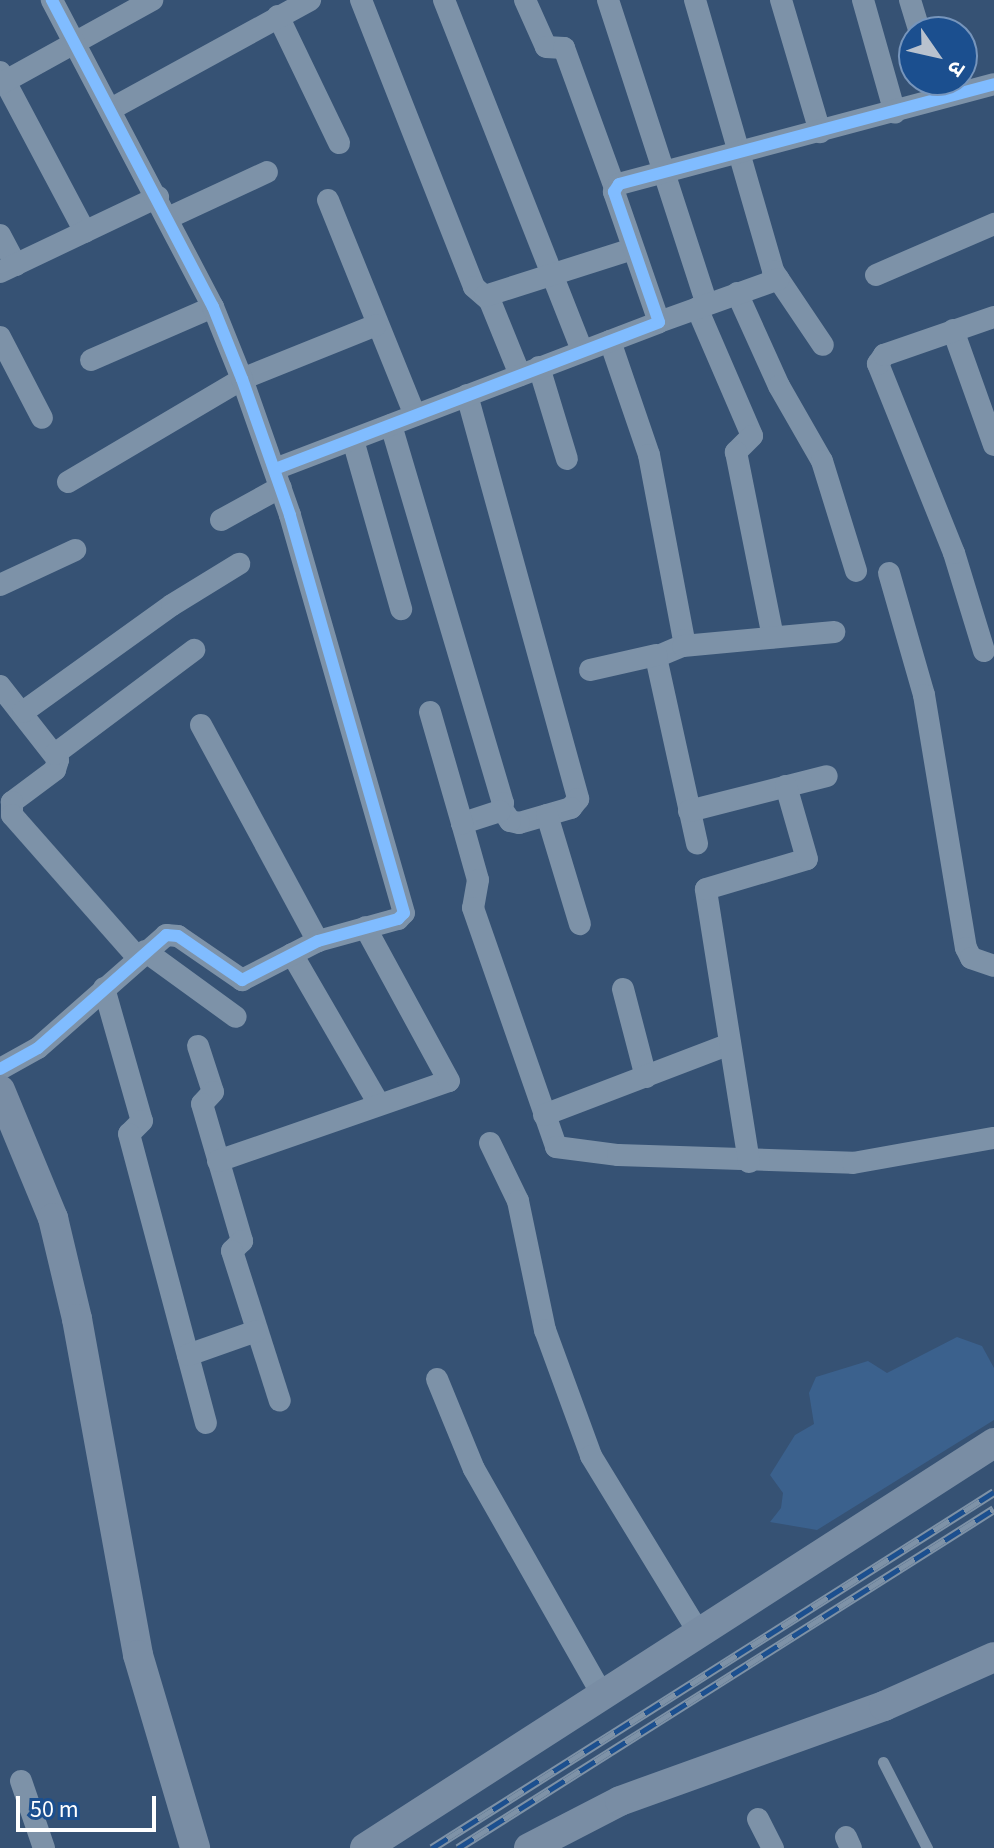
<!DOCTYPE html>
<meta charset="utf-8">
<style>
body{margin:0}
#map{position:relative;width:994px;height:1848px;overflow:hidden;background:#365274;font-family:"Source Sans 3","Noto Sans Devanagari",sans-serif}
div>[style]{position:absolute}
.water>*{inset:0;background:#3b618d}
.lane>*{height:11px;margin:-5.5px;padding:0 5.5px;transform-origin:5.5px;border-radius:5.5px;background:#7d92a8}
.street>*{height:22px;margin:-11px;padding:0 11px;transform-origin:11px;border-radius:11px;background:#7d92a8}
.secondary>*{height:30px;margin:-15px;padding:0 15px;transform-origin:15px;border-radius:15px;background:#798da4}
.rail>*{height:9px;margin-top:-4.5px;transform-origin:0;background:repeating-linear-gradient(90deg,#1b4f8f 0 18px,#7e92a7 0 36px);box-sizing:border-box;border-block:2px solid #7e92a7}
.cycleway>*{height:12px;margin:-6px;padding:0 6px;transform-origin:6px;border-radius:6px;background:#80bcff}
span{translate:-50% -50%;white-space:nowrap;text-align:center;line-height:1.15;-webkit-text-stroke:8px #1b4f8f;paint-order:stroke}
.north{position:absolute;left:898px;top:16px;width:80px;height:80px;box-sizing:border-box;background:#1b4f8f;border:2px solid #7695bc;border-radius:50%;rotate:124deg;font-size:22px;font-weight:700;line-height:32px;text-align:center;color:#fff}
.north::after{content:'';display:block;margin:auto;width:28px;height:36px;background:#b9c2ce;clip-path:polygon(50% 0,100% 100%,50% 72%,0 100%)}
.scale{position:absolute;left:16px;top:1796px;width:140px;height:36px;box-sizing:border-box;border:4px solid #fff;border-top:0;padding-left:10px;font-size:24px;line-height:28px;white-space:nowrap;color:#fff;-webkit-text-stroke:6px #1b4f8f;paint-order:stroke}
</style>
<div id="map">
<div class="water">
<i style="clip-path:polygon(957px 1337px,982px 1346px,994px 1368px,994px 1420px,817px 1530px,770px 1522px,781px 1508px,783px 1493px,770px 1475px,795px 1435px,814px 1424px,809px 1393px,816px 1377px,868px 1361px,887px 1373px)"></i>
</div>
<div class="lane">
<i style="left:883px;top:1762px;width:97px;rotate:62.9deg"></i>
</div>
<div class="street">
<i style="left:361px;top:0;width:308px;rotate:68.5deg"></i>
<i style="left:474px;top:287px;width:21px;rotate:41deg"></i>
<i style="left:490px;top:301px;width:80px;rotate:67.9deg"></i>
<i style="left:444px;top:0;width:376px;rotate:68.5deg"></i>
<i style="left:525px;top:0;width:51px;rotate:65.9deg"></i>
<i style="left:546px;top:47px;width:18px;rotate:3deg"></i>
<i style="left:564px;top:48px;width:149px;rotate:70deg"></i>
<i style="left:608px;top:0;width:320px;rotate:72deg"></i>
<i style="left:695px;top:0;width:282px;rotate:73.9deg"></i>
<i style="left:773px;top:271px;width:89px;rotate:56deg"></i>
<i style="left:781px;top:0;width:138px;rotate:73.5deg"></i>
<i style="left:863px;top:0;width:117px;rotate:74.2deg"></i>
<i style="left:910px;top:0;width:34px;rotate:73deg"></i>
<i style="left:278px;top:16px;width:141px;rotate:64.3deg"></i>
<i style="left:0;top:72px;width:181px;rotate:62deg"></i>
<i style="left:0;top:84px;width:174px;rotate:-28.9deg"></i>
<i style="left:111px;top:109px;width:227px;rotate:-28.7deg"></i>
<i style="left:328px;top:200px;width:232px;rotate:68deg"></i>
<i style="left:168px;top:218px;width:109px;rotate:-24.9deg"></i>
<i style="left:0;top:235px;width:34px;rotate:62deg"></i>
<i style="left:0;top:272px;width:175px;rotate:-25.4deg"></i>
<i style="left:876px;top:275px;width:129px;rotate:-23.4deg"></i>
<i style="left:737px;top:293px;width:102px;rotate:65.7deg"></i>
<i style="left:779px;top:386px;width:86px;rotate:60.2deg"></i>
<i style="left:822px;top:461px;width:115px;rotate:72.8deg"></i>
<i style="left:485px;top:296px;width:154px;rotate:-17.7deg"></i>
<i style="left:697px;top:308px;width:139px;rotate:66.7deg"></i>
<i style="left:752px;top:436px;width:23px;rotate:135deg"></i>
<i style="left:736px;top:452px;width:189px;rotate:78.7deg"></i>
<i style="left:659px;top:322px;width:127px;rotate:-19.7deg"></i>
<i style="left:953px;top:330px;width:122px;rotate:70.4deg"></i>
<i style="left:0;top:337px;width:91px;rotate:62.6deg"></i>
<i style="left:610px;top:341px;width:120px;rotate:71.1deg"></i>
<i style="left:649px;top:455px;width:188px;rotate:79.3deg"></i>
<i style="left:684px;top:640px;width:6px;rotate:108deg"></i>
<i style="left:682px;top:646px;width:28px;rotate:157deg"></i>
<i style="left:656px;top:657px;width:191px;rotate:77.6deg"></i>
<i style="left:91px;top:360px;width:133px;rotate:-23.5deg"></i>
<i style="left:539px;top:367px;width:96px;rotate:73.1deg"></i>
<i style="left:467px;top:395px;width:419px;rotate:74.6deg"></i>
<i style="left:578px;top:799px;width:11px;rotate:128deg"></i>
<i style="left:571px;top:808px;width:54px;rotate:163.9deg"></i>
<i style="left:519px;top:823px;width:9px;rotate:-167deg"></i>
<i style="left:510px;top:821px;width:14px;rotate:-124deg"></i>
<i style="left:391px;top:425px;width:394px;rotate:73.5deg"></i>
<i style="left:503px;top:803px;width:9px;rotate:111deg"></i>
<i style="left:500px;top:811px;width:40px;rotate:162deg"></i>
<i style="left:462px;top:823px;width:59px;rotate:74.3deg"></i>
<i style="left:478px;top:880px;width:28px;rotate:100deg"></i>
<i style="left:473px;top:908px;width:253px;rotate:70.8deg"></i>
<i style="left:556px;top:1147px;width:63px;rotate:7.4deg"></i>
<i style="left:618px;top:1155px;width:235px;rotate:1.9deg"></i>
<i style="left:853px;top:1163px;width:143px;rotate:-10.1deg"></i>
<i style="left:353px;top:440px;width:176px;rotate:74.1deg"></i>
<i style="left:275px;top:469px;width:411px;rotate:-20.9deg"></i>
<i style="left:659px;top:322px;width:138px;rotate:-109.1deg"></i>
<i style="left:614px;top:192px;width:9px;rotate:-58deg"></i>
<i style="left:619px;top:184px;width:388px;rotate:-14.9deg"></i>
<i style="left:68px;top:482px;width:202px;rotate:-30.6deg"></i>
<i style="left:242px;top:379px;width:144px;rotate:-21.9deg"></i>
<i style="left:221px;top:520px;width:68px;rotate:-28.8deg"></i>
<i style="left:889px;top:573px;width:127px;rotate:74deg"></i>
<i style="left:924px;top:695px;width:256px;rotate:80.6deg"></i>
<i style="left:966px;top:948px;width:11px;rotate:63deg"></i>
<i style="left:971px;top:958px;width:24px;rotate:19deg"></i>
<i style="left:0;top:585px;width:83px;rotate:-25deg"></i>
<i style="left:683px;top:646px;width:152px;rotate:-5.3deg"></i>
<i style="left:984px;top:651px;width:102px;rotate:-107deg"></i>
<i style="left:954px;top:553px;width:204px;rotate:-111.9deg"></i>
<i style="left:878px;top:364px;width:11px;rotate:-56deg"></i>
<i style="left:884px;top:355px;width:116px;rotate:-19.1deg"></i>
<i style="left:590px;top:670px;width:68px;rotate:-12.8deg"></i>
<i style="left:0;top:686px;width:94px;rotate:51.9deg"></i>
<i style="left:58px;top:760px;width:10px;rotate:107deg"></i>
<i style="left:55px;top:770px;width:54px;rotate:143.3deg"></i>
<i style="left:12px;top:802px;width:13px;rotate:90deg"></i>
<i style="left:12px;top:815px;width:191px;rotate:48.6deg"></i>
<i style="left:23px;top:712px;width:183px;rotate:-35.7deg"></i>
<i style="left:172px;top:605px;width:79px;rotate:-31.5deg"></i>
<i style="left:430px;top:712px;width:116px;rotate:73.9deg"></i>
<i style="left:201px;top:725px;width:246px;rotate:61.6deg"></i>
<i style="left:55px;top:754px;width:174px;rotate:-36.8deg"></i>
<i style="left:689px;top:811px;width:142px;rotate:-14.2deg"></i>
<i style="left:547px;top:815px;width:114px;rotate:73.2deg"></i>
<i style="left:145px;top:951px;width:112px;rotate:36deg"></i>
<i style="left:292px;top:954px;width:173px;rotate:59.9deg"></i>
<i style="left:104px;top:988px;width:138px;rotate:74.1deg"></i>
<i style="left:142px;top:1121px;width:18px;rotate:135deg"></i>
<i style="left:129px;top:1134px;width:299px;rotate:75.1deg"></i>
<i style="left:623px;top:989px;width:91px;rotate:75.4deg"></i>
<i style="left:198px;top:1046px;width:48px;rotate:71.9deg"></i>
<i style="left:213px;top:1092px;width:16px;rotate:133deg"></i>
<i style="left:202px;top:1104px;width:143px;rotate:73.7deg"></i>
<i style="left:242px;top:1241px;width:14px;rotate:135deg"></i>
<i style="left:232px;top:1251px;width:157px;rotate:72.3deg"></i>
<i style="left:0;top:1069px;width:43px;rotate:-28.9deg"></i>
<i style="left:38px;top:1048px;width:171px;rotate:-41.4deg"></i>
<i style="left:166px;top:935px;width:12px;rotate:5deg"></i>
<i style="left:178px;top:936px;width:78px;rotate:34.5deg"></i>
<i style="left:242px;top:980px;width:85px;rotate:-27.2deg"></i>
<i style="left:318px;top:941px;width:83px;rotate:-15.4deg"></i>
<i style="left:398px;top:919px;width:8px;rotate:-45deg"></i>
<i style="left:404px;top:913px;width:414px;rotate:-106deg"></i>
<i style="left:290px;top:515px;width:144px;rotate:-109.4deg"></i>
<i style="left:242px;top:379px;width:78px;rotate:-111.9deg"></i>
<i style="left:213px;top:307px;width:347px;rotate:-117.7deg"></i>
<i style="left:544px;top:1115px;width:199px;rotate:-20.9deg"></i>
<i style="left:490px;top:1143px;width:64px;rotate:64.2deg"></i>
<i style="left:518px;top:1201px;width:132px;rotate:78.2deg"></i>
<i style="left:545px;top:1330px;width:134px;rotate:69.9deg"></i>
<i style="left:591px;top:1456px;width:205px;rotate:58.6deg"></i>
<i style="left:218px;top:1161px;width:244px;rotate:-19.1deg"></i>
<i style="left:449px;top:1081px;width:175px;rotate:-118.6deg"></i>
<i style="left:749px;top:1162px;width:276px;rotate:-99deg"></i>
<i style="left:706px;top:889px;width:105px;rotate:-16.5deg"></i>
<i style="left:807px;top:859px;width:76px;rotate:-106deg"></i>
<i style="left:188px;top:1355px;width:72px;rotate:-19.4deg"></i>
<i style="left:437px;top:1379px;width:97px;rotate:67.7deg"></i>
<i style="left:474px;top:1469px;width:261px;rotate:60.4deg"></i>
<i style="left:21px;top:1781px;width:71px;rotate:71.1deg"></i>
<i style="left:758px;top:1819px;width:33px;rotate:63deg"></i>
<i style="left:846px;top:1837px;width:12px;rotate:66deg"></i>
</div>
<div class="secondary">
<i style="left:0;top:1090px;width:139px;rotate:67.5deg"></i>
<i style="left:53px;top:1218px;width:104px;rotate:76.6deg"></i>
<i style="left:77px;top:1319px;width:341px;rotate:79.7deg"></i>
<i style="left:138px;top:1655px;width:201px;rotate:73.5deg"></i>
<i style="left:365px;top:1848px;width:748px;rotate:-32.78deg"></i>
<i style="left:529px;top:1848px;width:102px;rotate:-27.3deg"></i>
<i style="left:620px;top:1801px;width:281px;rotate:-19.8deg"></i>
<i style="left:884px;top:1706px;width:120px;rotate:-24deg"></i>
</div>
<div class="rail">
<i style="left:432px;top:1848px;width:665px;rotate:-32.35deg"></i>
<i style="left:458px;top:1848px;width:634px;rotate:-32.31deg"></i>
</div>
<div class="cycleway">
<i style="left:275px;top:469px;width:411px;rotate:-20.9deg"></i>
<i style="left:659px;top:322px;width:138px;rotate:-109.1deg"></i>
<i style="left:614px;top:192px;width:9px;rotate:-58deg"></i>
<i style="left:619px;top:184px;width:388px;rotate:-14.9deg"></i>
<i style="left:0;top:1069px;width:43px;rotate:-28.9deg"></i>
<i style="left:38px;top:1048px;width:171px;rotate:-41.4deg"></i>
<i style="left:166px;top:935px;width:12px;rotate:5deg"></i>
<i style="left:178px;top:936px;width:78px;rotate:34.5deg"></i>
<i style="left:242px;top:980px;width:85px;rotate:-27.2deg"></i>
<i style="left:318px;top:941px;width:83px;rotate:-15.4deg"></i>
<i style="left:398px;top:919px;width:8px;rotate:-45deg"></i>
<i style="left:404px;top:913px;width:414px;rotate:-106deg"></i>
<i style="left:290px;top:515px;width:144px;rotate:-109.4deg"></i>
<i style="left:242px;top:379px;width:78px;rotate:-111.9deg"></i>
<i style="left:213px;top:307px;width:347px;rotate:-117.7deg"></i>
</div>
<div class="north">उ</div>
<div class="scale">50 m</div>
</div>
